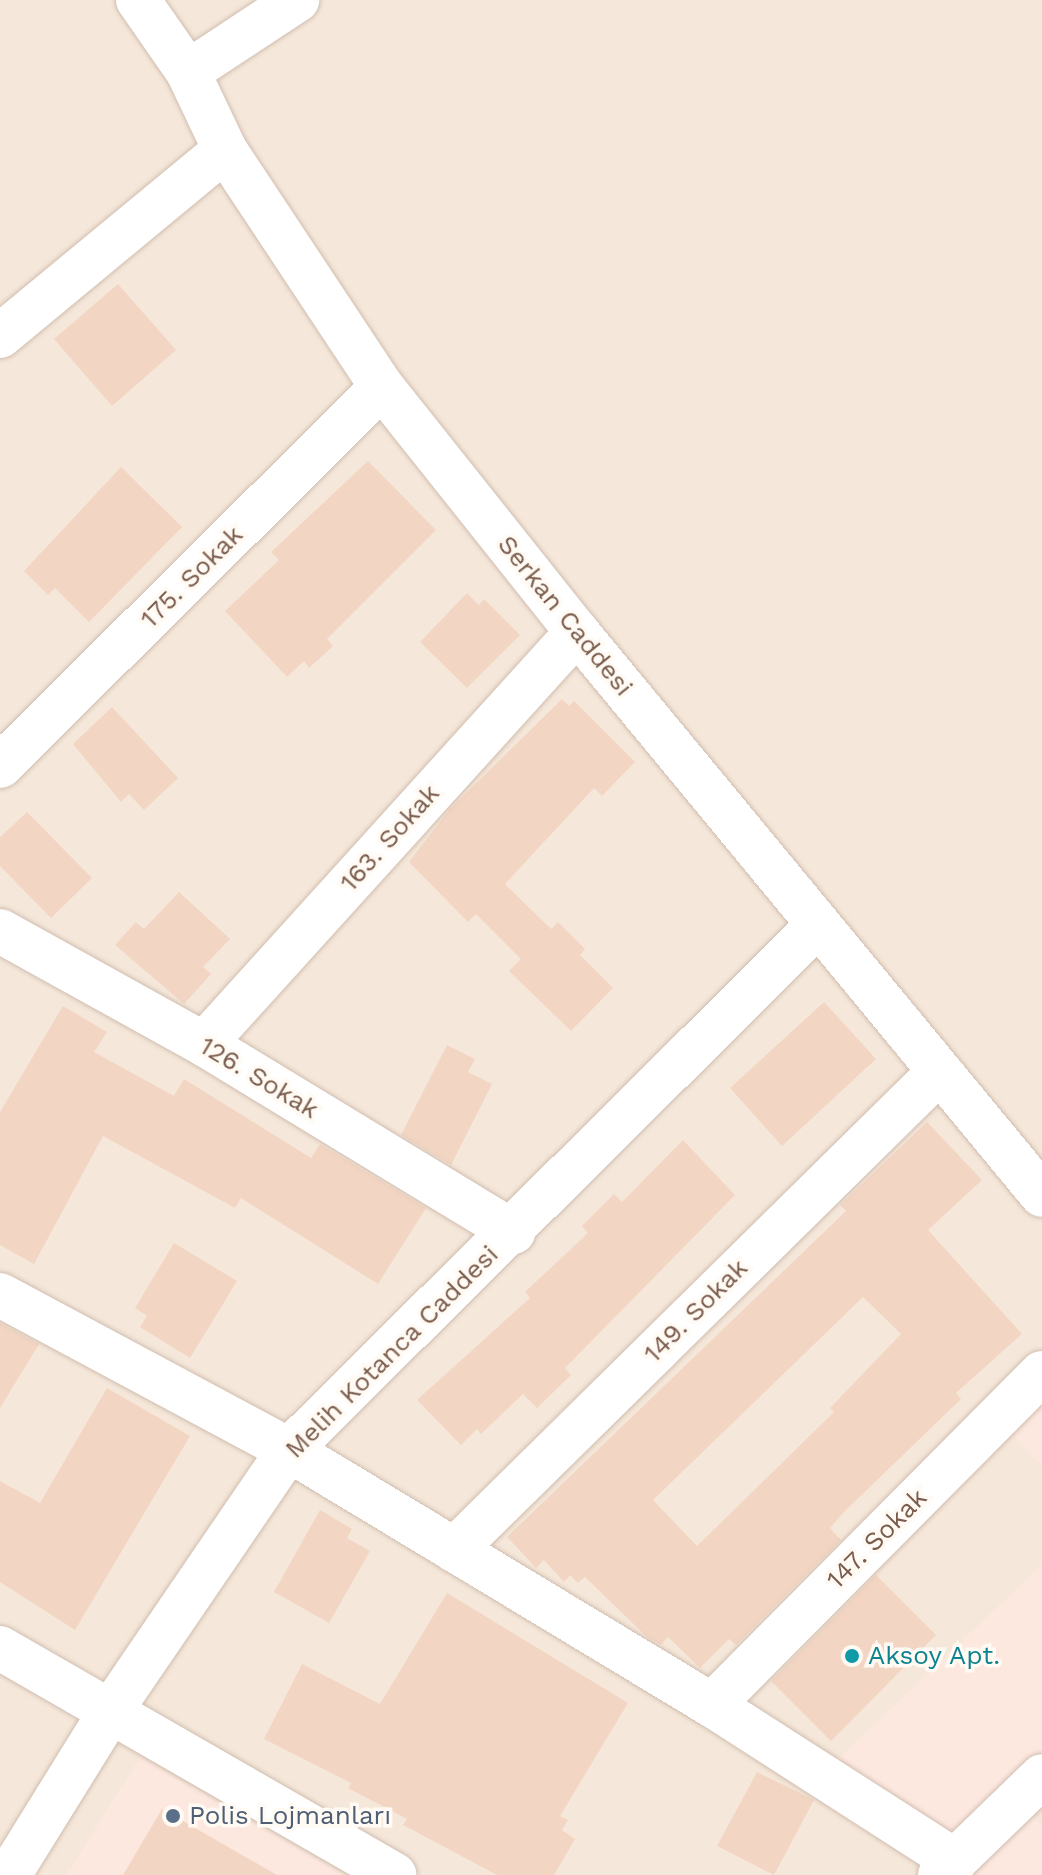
<!DOCTYPE html>
<meta charset="utf-8">
<style>
body{margin:0}
#map{position:relative;width:1042px;height:1875px;overflow:hidden;background:#fdf6ec;font-family:"Work Sans",sans-serif}
div>[style]{position:absolute}
.residential>*{inset:0;background:#f5e8da}
.commercial>*{inset:0;background:#fde8e0}
.building>*{inset:0;background:#f3d5c3}
.roads{filter:drop-shadow(0 0 2px #d1beb0) drop-shadow(0 0 2px #d1beb0)}
.street>*{height:44px;margin:-22px;padding:0 22px;transform-origin:22px;border-radius:22px;background:#fff}
.secondary>*{height:44px;margin:-22px;padding:0 22px;transform-origin:22px;border-radius:22px;background:#fff}
.dots>*{width:22px;height:22px;translate:-50% -50%;box-sizing:border-box;border:4px solid #fffaf3;border-radius:50%}
span{translate:-50% -50%;white-space:nowrap;text-align:center;line-height:1.15;-webkit-text-stroke:7px #fffaf3;paint-order:stroke}
.street-label{font-size:26px;color:#7a5c4d}
.culture-label{font-size:26px;color:#0d838f}
.left{translate:0 -50%;text-align:left}
.service-label{font-size:26px;color:#4e5e75}
</style>
<div id="map">
<div class="residential">
<i style="clip-path:polygon(0 0,1042px 0,1042px 1875px,0 1875px)"></i>
</div>
<div class="commercial">
<i style="clip-path:polygon(1042px 1398px,1042px 1466px,1008px 1430px)"></i>
<i style="clip-path:polygon(1042px 1565px,1042px 1753px,963px 1828px,946px 1832px,834px 1763px)"></i>
<i style="clip-path:polygon(140px 1757px,345px 1875px,67px 1875px)"></i>
<i style="clip-path:polygon(1032px 1815px,1042px 1826px,1042px 1875px,972px 1875px)"></i>
</div>
<div class="building">
<i style="clip-path:polygon(118px 284px,176px 350px,112px 406px,54px 339px)"></i>
<i style="clip-path:polygon(368px 461px,436px 530px,327px 639px,333px 646px,309px 668px,304px 661px,287px 677px,225px 611px,279px 560px,271px 552px)"></i>
<i style="clip-path:polygon(121px 467px,182px 527px,89px 622px,55px 588px,48px 595px,24px 571px)"></i>
<i style="clip-path:polygon(467px 593px,479px 605px,484px 599px,520px 635px,467px 688px,420px 642px)"></i>
<i style="clip-path:polygon(562px 699px,569px 706px,574px 701px,635px 762px,602px 796px,594px 788px,505px 884px,551px 929px,558px 922px,585px 949px,580px 955px,613px 988px,571px 1031px,509px 971px,521px 959px,476px 914px,468px 922px,409px 862px,449px 810px)"></i>
<i style="clip-path:polygon(112px 707px,178px 778px,144px 810px,129px 794px,121px 802px,73px 744px)"></i>
<i style="clip-path:polygon(27px 812px,92px 878px,51px 918px,0 866px,0 837px)"></i>
<i style="clip-path:polygon(179px 892px,230px 939px,203px 967px,211px 974px,184px 1004px,115px 945px,136px 922px,144px 929px)"></i>
<i style="clip-path:polygon(824px 1002px,876px 1059px,782px 1146px,730px 1088px)"></i>
<i style="clip-path:polygon(63px 1006px,107px 1032px,94px 1052px,174px 1096px,184px 1079px,311px 1158px,320px 1144px,426px 1208px,378px 1284px,241px 1198px,235px 1208px,103px 1136px,34px 1264px,0 1245px,0 1112px)"></i>
<i style="clip-path:polygon(447px 1045px,475px 1059px,468px 1072px,492px 1084px,451px 1165px,401px 1135px)"></i>
<i style="clip-path:polygon(evenodd,927px 1122px,982px 1180px,928px 1230px,1022px 1334px,956px 1393px,961px 1399px,843px 1513px,830px 1528px,841px 1540px,736px 1645px,729px 1639px,700px 1668px,668px 1637px,661px 1645px,647px 1637px,585px 1577px,578px 1583px,570px 1575px,564px 1582px,544px 1560px,536px 1568px,507px 1537px,846px 1211px,840px 1205px,927px 1122px,863px 1297px,901px 1334px,830px 1408px,834px 1412px,697px 1546px,653px 1500px,863px 1297px)"></i>
<i style="clip-path:polygon(683px 1140px,735px 1195px,565px 1368px,571px 1375px,537px 1408px,523px 1394px,481px 1434px,477px 1429px,461px 1445px,417px 1400px,530px 1298px,525px 1292px,588px 1233px,582px 1226px,614px 1194px,622px 1202px)"></i>
<i style="clip-path:polygon(174px 1243px,237px 1281px,190px 1358px,140px 1327px,147px 1316px,135px 1308px)"></i>
<i style="clip-path:polygon(0 1323px,39px 1344px,0 1408px)"></i>
<i style="clip-path:polygon(107px 1388px,190px 1436px,75px 1630px,0 1582px,0 1481px,40px 1503px)"></i>
<i style="clip-path:polygon(320px 1510px,352px 1529px,347px 1538px,370px 1551px,329px 1623px,274px 1592px)"></i>
<i style="clip-path:polygon(876px 1575px,936px 1635px,831px 1741px,771px 1681px)"></i>
<i style="clip-path:polygon(447px 1593px,628px 1703px,560px 1816px,568px 1820px,562px 1830px,575px 1839px,554px 1875px,497px 1875px,403px 1825px,407px 1819px,348px 1788px,351px 1783px,264px 1739px,302px 1664px,380px 1704px)"></i>
<i style="clip-path:polygon(757px 1772px,814px 1800px,774px 1875px,717px 1846px)"></i>
<i style="clip-path:polygon(162px 1809px,277px 1875px,123px 1875px)"></i>
</div>
<div class="roads">
<div class="street">
<i style="left:188px;top:72px;width:131px;rotate:-33.4deg"></i>
<i style="left:0;top:336px;width:292px;rotate:-39.6deg"></i>
<i style="left:0;top:766px;width:538px;rotate:-44.77deg"></i>
<i style="left:0;top:931px;width:233px;rotate:29deg"></i>
<i style="left:204px;top:1044px;width:362px;rotate:31.3deg"></i>
<i style="left:204px;top:1044px;width:556px;rotate:-47.84deg"></i>
<i style="left:0;top:1295px;width:328px;rotate:28.2deg"></i>
<i style="left:289px;top:1450px;width:494px;rotate:31.1deg"></i>
<i style="left:712px;top:1705px;width:289px;rotate:32.7deg"></i>
<i style="left:454px;top:1550px;width:681px;rotate:-44.58deg"></i>
<i style="left:0;top:1648px;width:455px;rotate:29.9deg"></i>
<i style="left:712px;top:1705px;width:468px;rotate:-45.2deg"></i>
<i style="left:9px;top:1875px;width:192px;rotate:-58.2deg"></i>
<i style="left:110px;top:1712px;width:317px;rotate:-55.7deg"></i>
<i style="left:289px;top:1450px;width:744px;rotate:-44.78deg"></i>
<i style="left:940px;top:1875px;width:142px;rotate:-44.1deg"></i>
</div>
<div class="secondary">
<i style="left:138px;top:0;width:88px;rotate:55.2deg"></i>
<i style="left:188px;top:72px;width:86px;rotate:64.6deg"></i>
<i style="left:225px;top:150px;width:284px;rotate:56.5deg"></i>
<i style="left:382px;top:387px;width:313px;rotate:51.5deg"></i>
<i style="left:577px;top:632px;width:730px;rotate:50.45deg"></i>
</div>
</div>
<div class="dots">
<i style="left:852px;top:1656px;background:#0f9aa8"></i>
<i style="left:173px;top:1816px;background:#5c6f8a"></i>
</div>
<div class="street-label">
<span style="left:192px;top:577px;rotate:-45deg">175. Sokak</span>
<span style="left:565px;top:616px;rotate:51deg">Serkan Caddesi</span>
<span style="left:390px;top:838px;rotate:-48deg">163. Sokak</span>
<span style="left:259px;top:1078px;rotate:31deg">126. Sokak</span>
<span style="left:696px;top:1311px;rotate:-45deg">149. Sokak</span>
<span style="left:392px;top:1352px;rotate:-45deg">Melih Kotanca Caddesi</span>
<span style="left:877px;top:1539px;rotate:-45deg">147. Sokak</span>
</div>
<div class="culture-label">
<span class="left" style="left:868px;top:1656px">Aksoy Apt.</span>
</div>
<div class="service-label">
<span class="left" style="left:189px;top:1816px">Polis Lojmanları</span>
</div>
</div>
